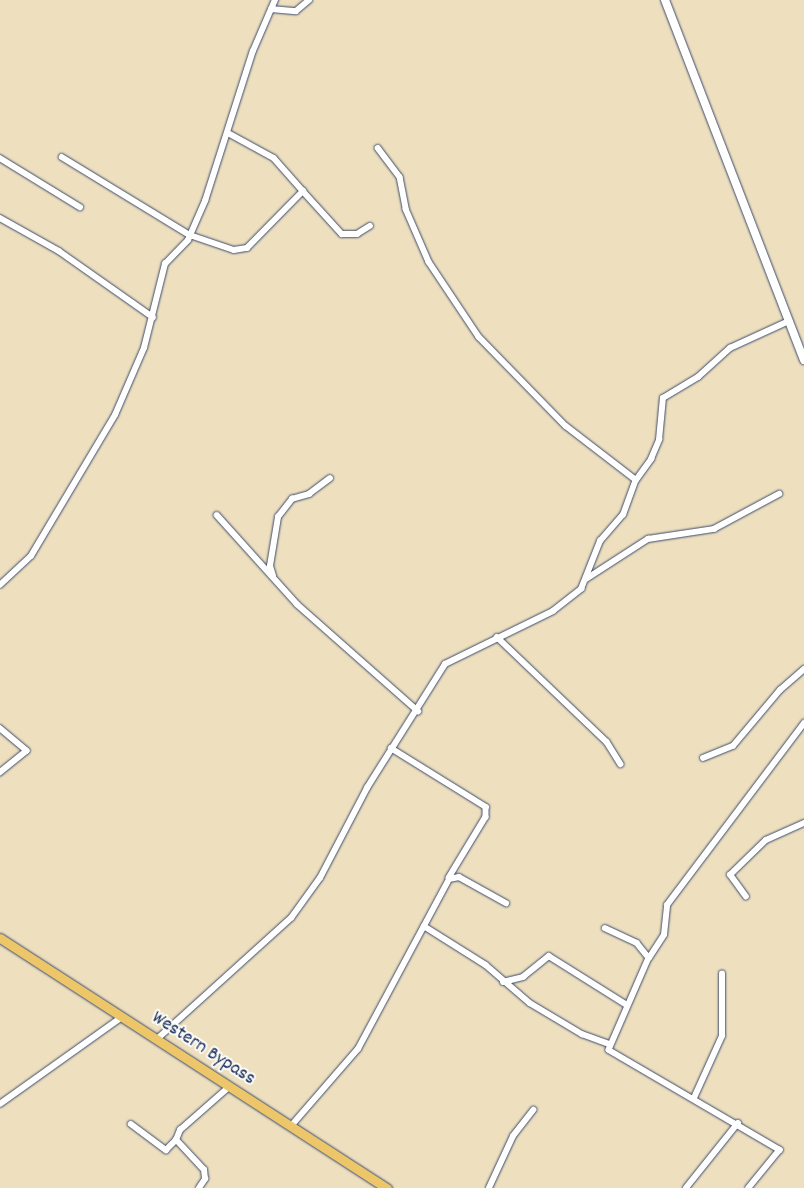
<!DOCTYPE html>
<style>
body{margin:0}
#map{position:relative;width:804px;height:1188px;overflow:hidden;background:#eee0bf;font-family:Dekko,sans-serif}
div>[style]{position:absolute}
.roads{filter:drop-shadow(0 0 1px #3b4a6d) drop-shadow(0 0 1px #3b4a6d)}
.minor>*{height:5.5px;margin:-2.75px;padding:0 2.75px;transform-origin:2.75px;border-radius:2.75px;background:#fff}
.tertiary>*{height:8px;margin:-4px;padding:0 4px;transform-origin:4px;border-radius:4px;background:#fff}
.primary>*{height:9px;margin:-4.5px;padding:0 4.5px;transform-origin:4.5px;border-radius:4.5px;background:#ecc669}
span{translate:-50% -50%;white-space:nowrap;text-align:center;line-height:1.15;-webkit-text-stroke:4px #fdfcf7;paint-order:stroke}
.street-label{font-size:20px;color:#1b2f5e}
</style>
<div id="map">
<div class="roads">
<div class="minor">
<i style="left:271px;top:9px;width:25px;rotate:5deg"></i>
<i style="left:296px;top:11px;width:17px;rotate:-40deg"></i>
<i style="left:228px;top:133px;width:52px;rotate:28.5deg"></i>
<i style="left:274px;top:158px;width:44px;rotate:48.7deg"></i>
<i style="left:378px;top:148px;width:36px;rotate:53deg"></i>
<i style="left:400px;top:177px;width:33px;rotate:79deg"></i>
<i style="left:406px;top:209px;width:58px;rotate:66.5deg"></i>
<i style="left:429px;top:262px;width:90px;rotate:56.3deg"></i>
<i style="left:479px;top:337px;width:124px;rotate:45.7deg"></i>
<i style="left:566px;top:426px;width:88px;rotate:37.6deg"></i>
<i style="left:62px;top:157px;width:150px;rotate:31.4deg"></i>
<i style="left:190px;top:235px;width:46px;rotate:18.8deg"></i>
<i style="left:234px;top:250px;width:13px;rotate:-9deg"></i>
<i style="left:247px;top:248px;width:80px;rotate:-45.5deg"></i>
<i style="left:303px;top:191px;width:58px;rotate:47.8deg"></i>
<i style="left:342px;top:234px;width:15px"></i>
<i style="left:357px;top:234px;width:15px;rotate:-32deg"></i>
<i style="left:0;top:158px;width:94px;rotate:31.5deg"></i>
<i style="left:0;top:218px;width:68px;rotate:29.2deg"></i>
<i style="left:59px;top:251px;width:115px;rotate:35.1deg"></i>
<i style="left:217px;top:515px;width:120px;rotate:48deg"></i>
<i style="left:297px;top:604px;width:162px;rotate:41.5deg"></i>
<i style="left:273px;top:576px;width:10px;rotate:-107deg"></i>
<i style="left:270px;top:566px;width:50px;rotate:-80.7deg"></i>
<i style="left:278px;top:517px;width:23px;rotate:-52deg"></i>
<i style="left:292px;top:499px;width:18px;rotate:-16deg"></i>
<i style="left:309px;top:494px;width:26px;rotate:-37deg"></i>
<i style="left:586px;top:579px;width:74px;rotate:-32.8deg"></i>
<i style="left:648px;top:539px;width:67px;rotate:-8.6deg"></i>
<i style="left:714px;top:529px;width:74px;rotate:-28.3deg"></i>
<i style="left:0;top:585px;width:42px;rotate:-43.1deg"></i>
<i style="left:31px;top:556px;width:164px;rotate:-59.2deg"></i>
<i style="left:115px;top:415px;width:73px;rotate:-66.6deg"></i>
<i style="left:144px;top:348px;width:87px;rotate:-76deg"></i>
<i style="left:165px;top:264px;width:33px;rotate:-46deg"></i>
<i style="left:188px;top:240px;width:43px;rotate:-66.4deg"></i>
<i style="left:205px;top:201px;width:157px;rotate:-72.3deg"></i>
<i style="left:253px;top:51px;width:56px;rotate:-66.7deg"></i>
<i style="left:497px;top:637px;width:152px;rotate:43.7deg"></i>
<i style="left:607px;top:742px;width:26px;rotate:58deg"></i>
<i style="left:0;top:728px;width:35px;rotate:40deg"></i>
<i style="left:27px;top:751px;width:35px;rotate:141deg"></i>
<i style="left:391px;top:748px;width:112px;rotate:31.8deg"></i>
<i style="left:486px;top:807px;width:10px;rotate:90deg"></i>
<i style="left:486px;top:817px;width:71px;rotate:121.2deg"></i>
<i style="left:703px;top:758px;width:32px;rotate:-22deg"></i>
<i style="left:733px;top:746px;width:73px;rotate:-50deg"></i>
<i style="left:780px;top:690px;width:32px;rotate:-41deg"></i>
<i style="left:746px;top:897px;width:27px;rotate:-126deg"></i>
<i style="left:730px;top:875px;width:50px;rotate:-44.2deg"></i>
<i style="left:766px;top:840px;width:42px;rotate:-24.1deg"></i>
<i style="left:424px;top:926px;width:73px;rotate:32.2deg"></i>
<i style="left:486px;top:965px;width:58px;rotate:40.8deg"></i>
<i style="left:530px;top:1003px;width:61px;rotate:30.8deg"></i>
<i style="left:582px;top:1034px;width:29px;rotate:20deg"></i>
<i style="left:605px;top:928px;width:35px;rotate:25deg"></i>
<i style="left:637px;top:943px;width:19px;rotate:51deg"></i>
<i style="left:649px;top:958px;width:100px;rotate:113.5deg"></i>
<i style="left:609px;top:1050px;width:198px;rotate:30.3deg"></i>
<i style="left:780px;top:1150px;width:49px;rotate:129.2deg"></i>
<i style="left:649px;top:958px;width:27px;rotate:-57deg"></i>
<i style="left:664px;top:935px;width:30px;rotate:-84deg"></i>
<i style="left:667px;top:905px;width:228px;rotate:-53deg"></i>
<i style="left:503px;top:982px;width:21px;rotate:-14deg"></i>
<i style="left:523px;top:977px;width:33px;rotate:-39deg"></i>
<i style="left:549px;top:956px;width:92px;rotate:32.1deg"></i>
<i style="left:156px;top:1040px;width:182px;rotate:-42.1deg"></i>
<i style="left:291px;top:918px;width:49px;rotate:-54.1deg"></i>
<i style="left:320px;top:878px;width:102px;rotate:-62.4deg"></i>
<i style="left:367px;top:788px;width:146px;rotate:-57.8deg"></i>
<i style="left:445px;top:664px;width:120px;rotate:-26.1deg"></i>
<i style="left:553px;top:611px;width:36px;rotate:-38deg"></i>
<i style="left:581px;top:589px;width:52px;rotate:-68.4deg"></i>
<i style="left:600px;top:541px;width:35px;rotate:-49deg"></i>
<i style="left:623px;top:515px;width:37px;rotate:-70deg"></i>
<i style="left:636px;top:480px;width:26px;rotate:-54deg"></i>
<i style="left:651px;top:459px;width:21px;rotate:-67deg"></i>
<i style="left:659px;top:440px;width:42px;rotate:-84.6deg"></i>
<i style="left:663px;top:398px;width:41px;rotate:-31deg"></i>
<i style="left:698px;top:377px;width:43px;rotate:-42.2deg"></i>
<i style="left:730px;top:348px;width:65px;rotate:-24.6deg"></i>
<i style="left:694px;top:1098px;width:68px;rotate:-65.7deg"></i>
<i style="left:722px;top:1036px;width:62px;rotate:-90deg"></i>
<i style="left:0;top:1104px;width:150px;rotate:-35.5deg"></i>
<i style="left:131px;top:1124px;width:44px;rotate:36.6deg"></i>
<i style="left:166px;top:1150px;width:14px;rotate:-45deg"></i>
<i style="left:291px;top:1126px;width:102px;rotate:-49deg"></i>
<i style="left:358px;top:1049px;width:193px;rotate:-61.8deg"></i>
<i style="left:449px;top:879px;width:10px;rotate:-11deg"></i>
<i style="left:459px;top:877px;width:54px;rotate:29deg"></i>
<i style="left:199px;top:1188px;width:11px;rotate:-56deg"></i>
<i style="left:205px;top:1179px;width:9px;rotate:-96deg"></i>
<i style="left:204px;top:1170px;width:41px;rotate:-133deg"></i>
<i style="left:176px;top:1140px;width:11px;rotate:-68deg"></i>
<i style="left:180px;top:1130px;width:65px;rotate:-41.3deg"></i>
<i style="left:489px;top:1188px;width:57px;rotate:-65.2deg"></i>
<i style="left:513px;top:1136px;width:33px;rotate:-52deg"></i>
<i style="left:686px;top:1188px;width:83px;rotate:-51.3deg"></i>
</div>
<div class="tertiary">
<i style="left:665px;top:0;width:386px;rotate:68.9deg"></i>
</div>
<div class="primary">
<i style="left:0;top:938px;width:461px;rotate:32.9deg"></i>
</div>
</div>
<div class="street-label">
<span style="left:203px;top:1049px;rotate:33deg">Western Bypass</span>
</div>
</div>
